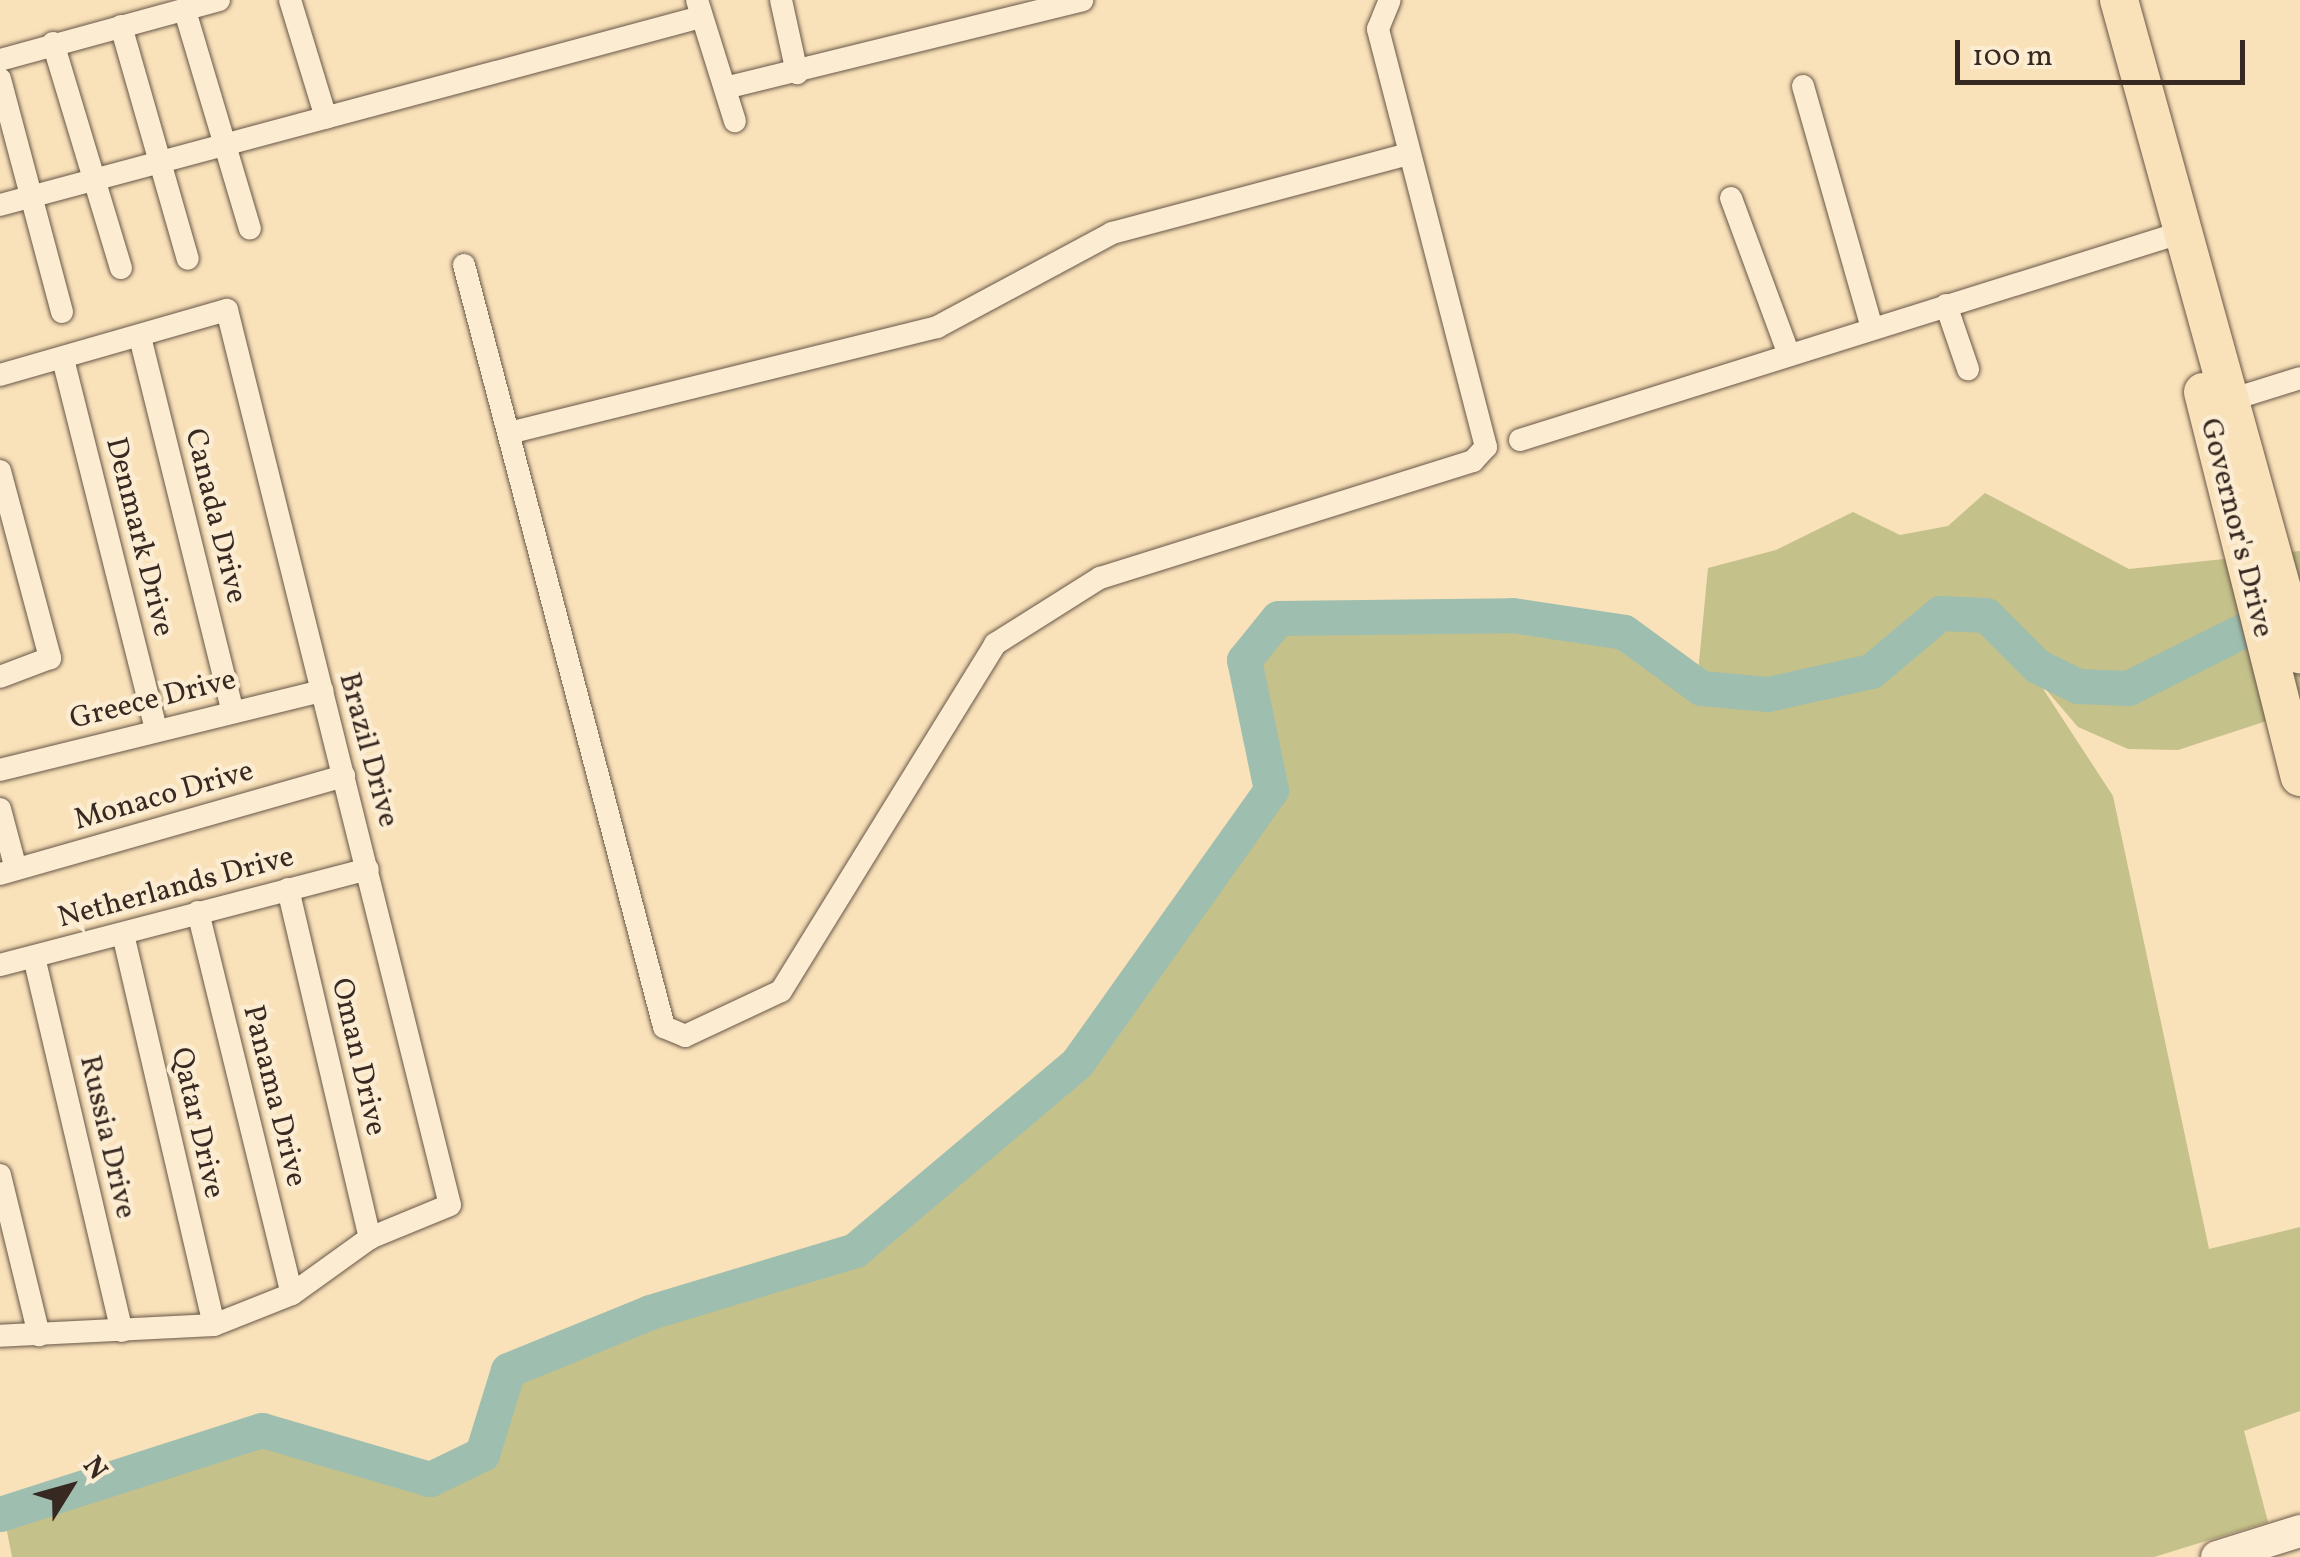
<!DOCTYPE html>
<style>
body{margin:0}
#map{position:relative;width:2300px;height:1557px;overflow:hidden;background:#f9e1b9;font-family:Vollkorn,serif}
div>[style]{position:absolute}
.green>*{inset:0;background:#c5c18a}
.river>*{height:35px;margin:-17.5px;padding:0 17.5px;transform-origin:17.5px;border-radius:17.5px;background:#9ebeaf}
.roads{filter:drop-shadow(0 0 2px #685748) drop-shadow(0 0 2px #685748)}
.minor>*{height:22px;margin:-11px;padding:0 11px;transform-origin:11px;border-radius:11px;background:#fbecd2}
.secondary>*{height:32px;margin:-16px;padding:0 16px;transform-origin:16px;border-radius:16px;background:#fbecd2}
.trunk>*{height:38px;margin:-19px;padding:0 19px;transform-origin:19px;border-radius:19px;background:#f9e1b9}
span{translate:-50% -50%;white-space:nowrap;text-align:center;line-height:1.15;-webkit-text-stroke:9px #fbecd2;paint-order:stroke}
.street-label{font-size:30px;color:#372922}
.north{position:absolute;left:20px;top:1437px;width:100px;height:100px;-webkit-text-stroke:8px #fbecd2;paint-order:stroke;rotate:53deg;font-size:28px;font-weight:700;line-height:40px;text-align:center;color:#372922}
.north::after{content:'';display:block;margin:auto;width:35px;height:45px;background:#372922;clip-path:polygon(50% 0,100% 100%,50% 72%,0 100%)}
.scale{position:absolute;left:1955px;top:40px;width:290px;height:45px;box-sizing:border-box;border:5px solid #372922;border-top:0;padding-left:12px;font-size:30px;line-height:35px;white-space:nowrap;color:#372922;-webkit-text-stroke:8px #fbecd2;paint-order:stroke}
</style>
<div id="map">
<div class="green">
<i style="clip-path:polygon(1985px 493px,2129px 569px,2300px 551px,2300px 710px,2178px 750px,2128px 749px,2078px 727px,2036px 678px,2113px 796px,2209px 1249px,2300px 1227px,2300px 1411px,2244px 1431px,2268px 1522px,2154px 1557px,12px 1557px,6px 1526px,262px 1446px,426px 1495px,492px 1458px,516px 1375px,864px 1256px,1081px 1069px,1280px 790px,1252px 664px,1281px 626px,1515px 623px,1621px 641px,1696px 694px,1708px 568px,1776px 550px,1853px 512px,1900px 535px,1948px 526px)"></i>
</div>
<div class="river">
<i style="left:0;top:1514px;width:275px;rotate:-17.8deg"></i>
<i style="left:262px;top:1430px;width:175px;rotate:16.3deg"></i>
<i style="left:430px;top:1479px;width:58px;rotate:-25.7deg"></i>
<i style="left:482px;top:1454px;width:88px;rotate:-72.8deg"></i>
<i style="left:508px;top:1370px;width:153px;rotate:-22.2deg"></i>
<i style="left:650px;top:1312px;width:214px;rotate:-16.8deg"></i>
<i style="left:855px;top:1250px;width:290px;rotate:-40.1deg"></i>
<i style="left:1077px;top:1063px;width:335px;rotate:-54.6deg"></i>
<i style="left:1271px;top:790px;width:133px;rotate:-101.7deg"></i>
<i style="left:1244px;top:660px;width:54px;rotate:-51deg"></i>
<i style="left:1278px;top:618px;width:234px;rotate:-0.7deg"></i>
<i style="left:1512px;top:615px;width:113px;rotate:8.6deg"></i>
<i style="left:1624px;top:632px;width:95px;rotate:36deg"></i>
<i style="left:1701px;top:688px;width:67px;rotate:5.1deg"></i>
<i style="left:1768px;top:694px;width:106px;rotate:-12.6deg"></i>
<i style="left:1871px;top:671px;width:90px;rotate:-40deg"></i>
<i style="left:1940px;top:613px;width:46px;rotate:2.5deg"></i>
<i style="left:1986px;top:615px;width:72px;rotate:45deg"></i>
<i style="left:2037px;top:666px;width:46px;rotate:26deg"></i>
<i style="left:2078px;top:686px;width:50px;rotate:2.3deg"></i>
<i style="left:2128px;top:688px;width:174px;rotate:-26.6deg"></i>
</div>
<div class="roads">
<div class="minor">
<i style="left:290px;top:0;width:123px;rotate:73deg"></i>
<i style="left:697px;top:0;width:127px;rotate:72.6deg"></i>
<i style="left:781px;top:0;width:75px;rotate:77.6deg"></i>
<i style="left:185px;top:11px;width:227px;rotate:73.4deg"></i>
<i style="left:121px;top:26px;width:242px;rotate:74deg"></i>
<i style="left:53px;top:43px;width:235px;rotate:73.2deg"></i>
<i style="left:0;top:60px;width:227px;rotate:-15.3deg"></i>
<i style="left:0;top:79px;width:241px;rotate:75.1deg"></i>
<i style="left:1803px;top:86px;width:252px;rotate:74.1deg"></i>
<i style="left:725px;top:88px;width:368px;rotate:-13.8deg"></i>
<i style="left:1731px;top:198px;width:167px;rotate:69.7deg"></i>
<i style="left:0;top:205px;width:726px;rotate:-15.01deg"></i>
<i style="left:464px;top:265px;width:788px;rotate:75.29deg"></i>
<i style="left:664px;top:1027px;width:23px;rotate:23deg"></i>
<i style="left:685px;top:1036px;width:106px;rotate:-25.1deg"></i>
<i style="left:781px;top:991px;width:408px;rotate:-58.3deg"></i>
<i style="left:995px;top:644px;width:124px;rotate:-32.2deg"></i>
<i style="left:1100px;top:578px;width:391px;rotate:-17.4deg"></i>
<i style="left:1473px;top:461px;width:19px;rotate:-47deg"></i>
<i style="left:1486px;top:447px;width:432px;rotate:-104.5deg"></i>
<i style="left:1378px;top:29px;width:31px;rotate:-68deg"></i>
<i style="left:1946px;top:305px;width:68px;rotate:71deg"></i>
<i style="left:140px;top:337px;width:384px;rotate:76.1deg"></i>
<i style="left:63px;top:359px;width:382px;rotate:75.9deg"></i>
<i style="left:0;top:375px;width:236px;rotate:-16deg"></i>
<i style="left:227px;top:310px;width:922px;rotate:76.01deg"></i>
<i style="left:450px;top:1205px;width:87px;rotate:157.6deg"></i>
<i style="left:370px;top:1238px;width:96px;rotate:144.3deg"></i>
<i style="left:292px;top:1294px;width:84px;rotate:158.3deg"></i>
<i style="left:214px;top:1325px;width:214px;rotate:177.1deg"></i>
<i style="left:2230px;top:400px;width:73px;rotate:-17.4deg"></i>
<i style="left:513px;top:432px;width:437px;rotate:-13.9deg"></i>
<i style="left:937px;top:327px;width:199px;rotate:-28.2deg"></i>
<i style="left:1112px;top:233px;width:307px;rotate:-14.9deg"></i>
<i style="left:1520px;top:440px;width:689px;rotate:-17.41deg"></i>
<i style="left:0;top:471px;width:194px;rotate:75deg"></i>
<i style="left:50px;top:658px;width:53px;rotate:159.2deg"></i>
<i style="left:0;top:770px;width:332px;rotate:-13.8deg"></i>
<i style="left:0;top:809px;width:62px;rotate:75.1deg"></i>
<i style="left:0;top:874px;width:358px;rotate:-15.9deg"></i>
<i style="left:288px;top:889px;width:359px;rotate:76.8deg"></i>
<i style="left:198px;top:912px;width:393px;rotate:76.2deg"></i>
<i style="left:123px;top:934px;width:401px;rotate:76.9deg"></i>
<i style="left:34px;top:957px;width:384px;rotate:76.8deg"></i>
<i style="left:0;top:965px;width:380px;rotate:-14.6deg"></i>
<i style="left:0;top:1175px;width:165px;rotate:76.3deg"></i>
</div>
<div class="secondary">
<i style="left:2217px;top:1557px;width:87px;rotate:-17.4deg"></i>
</div>
<div class="trunk">
<i style="left:2119px;top:0;width:679px;rotate:74.53deg"></i>
<i style="left:2203px;top:392px;width:397px;rotate:75.9deg"></i>
</div>
</div>
<div class="street-label">
<span style="left:215px;top:516px;rotate:76deg">Canada Drive</span>
<span style="left:2236px;top:528px;rotate:76deg">Governor's Drive</span>
<span style="left:139px;top:537px;rotate:76deg">Denmark Drive</span>
<span style="left:153px;top:700px;rotate:-14deg">Greece Drive</span>
<span style="left:368px;top:750px;rotate:75deg">Brazil Drive</span>
<span style="left:164px;top:796px;rotate:-16deg">Monaco Drive</span>
<span style="left:176px;top:888px;rotate:-15deg">Netherlands Drive</span>
<span style="left:358px;top:1057px;rotate:77deg">Oman Drive</span>
<span style="left:274px;top:1096px;rotate:76deg">Panama Drive</span>
<span style="left:197px;top:1123px;rotate:77deg">Qatar Drive</span>
<span style="left:107px;top:1137px;rotate:77deg">Russia Drive</span>
</div>
<div class="north">N</div>
<div class="scale">100 m</div>
</div>
